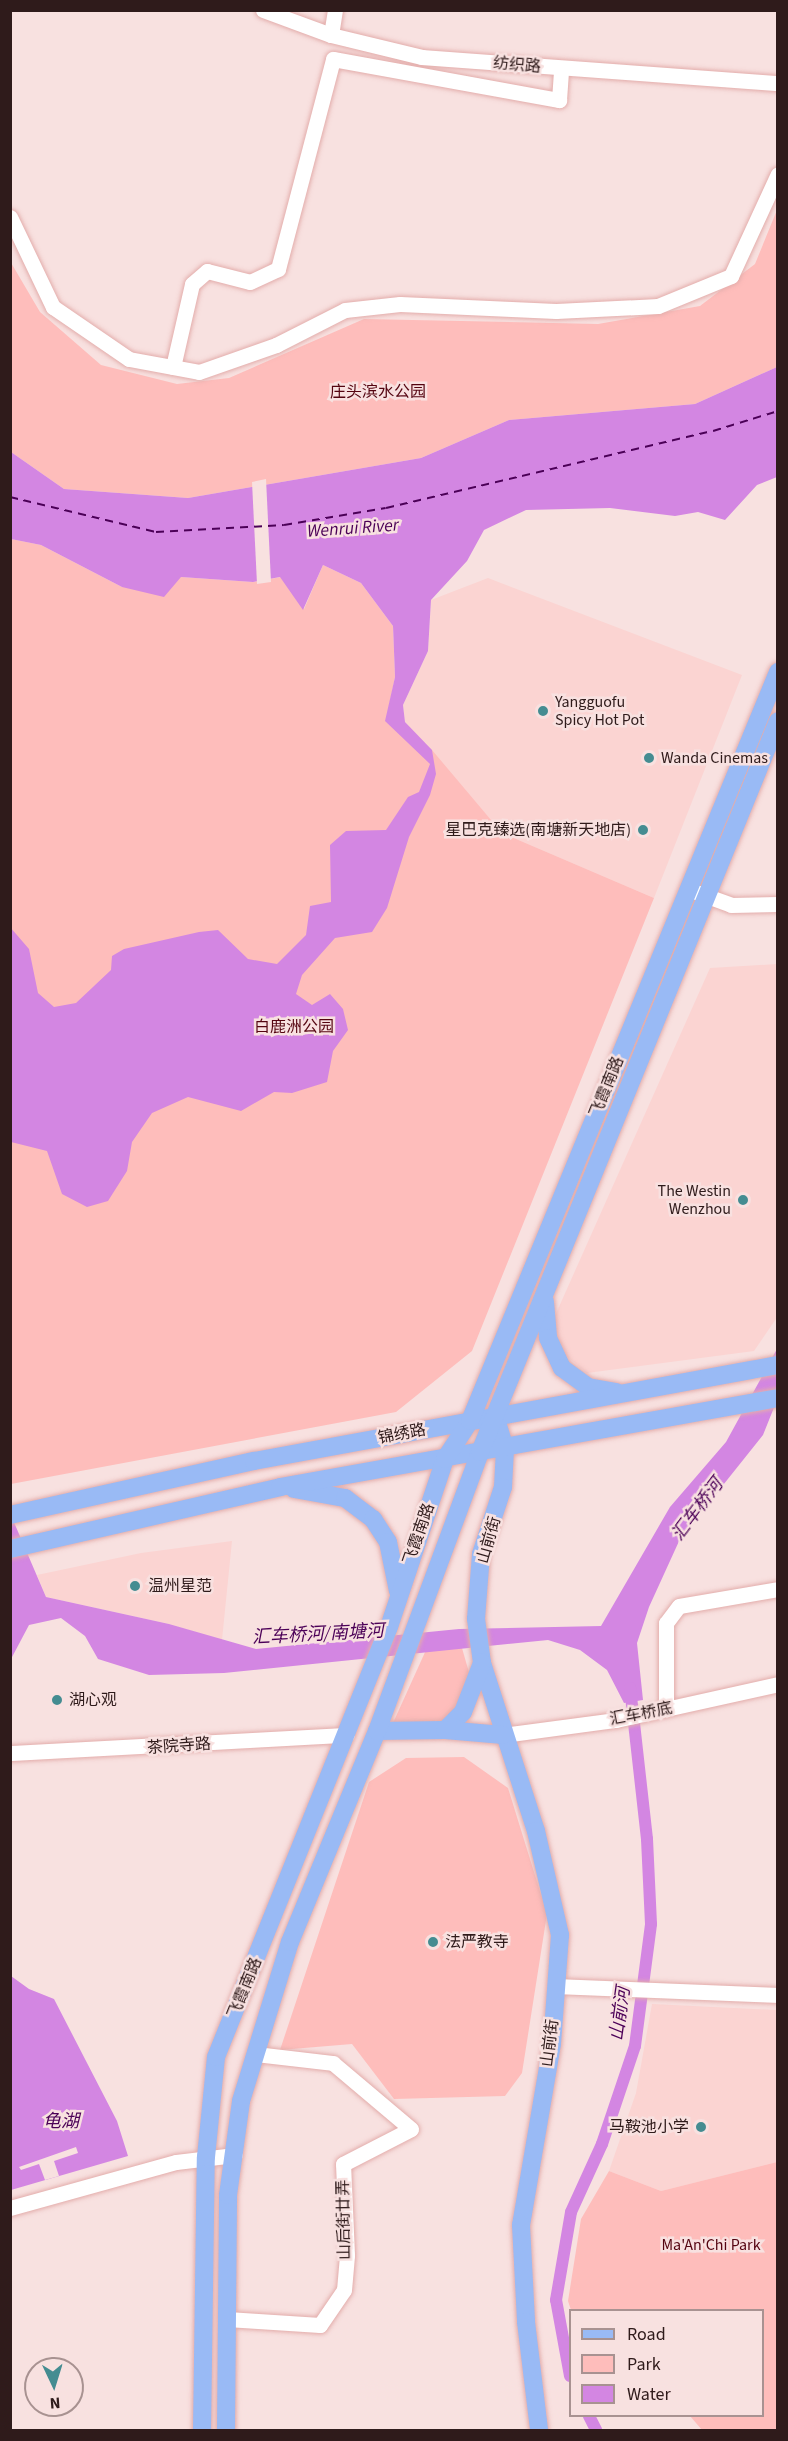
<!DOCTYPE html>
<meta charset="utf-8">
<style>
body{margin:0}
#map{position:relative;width:788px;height:2441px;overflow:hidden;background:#f8e1e0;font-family:"Source Sans 3","Noto Sans SC",sans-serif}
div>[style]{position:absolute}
.built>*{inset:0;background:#fbd4d2}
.green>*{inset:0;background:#febdbb}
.water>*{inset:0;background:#d386e2}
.pier>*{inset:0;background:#f8e1e0}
.canal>*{height:12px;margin:-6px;padding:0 6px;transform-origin:6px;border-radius:6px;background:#d386e2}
.ferry>*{height:1.5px;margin-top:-0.75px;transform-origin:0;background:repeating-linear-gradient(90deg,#4b0057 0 8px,transparent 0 14px)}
.roads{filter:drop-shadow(0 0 2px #e3adab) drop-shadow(0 0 2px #e3adab)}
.minor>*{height:15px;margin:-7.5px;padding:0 7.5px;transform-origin:7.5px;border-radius:7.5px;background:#fff}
.major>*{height:18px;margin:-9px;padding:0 9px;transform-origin:9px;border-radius:9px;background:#99baf5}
.dots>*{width:16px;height:16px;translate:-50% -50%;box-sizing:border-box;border:3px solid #f8e1e0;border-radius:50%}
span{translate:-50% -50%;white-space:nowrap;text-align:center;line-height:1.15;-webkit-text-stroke:5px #f8e1e0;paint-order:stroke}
.street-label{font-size:16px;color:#2f1b1b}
.park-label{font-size:16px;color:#540410}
.poi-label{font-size:16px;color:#2f1b1b}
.left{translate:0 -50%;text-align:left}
.right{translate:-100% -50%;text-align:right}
.water-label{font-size:18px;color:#4b0057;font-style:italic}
.frame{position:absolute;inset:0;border:12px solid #2f1b1b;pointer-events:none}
.legend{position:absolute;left:569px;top:2309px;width:195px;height:108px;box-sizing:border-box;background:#f8e1e0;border:2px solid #a89291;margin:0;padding:8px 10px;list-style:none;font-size:18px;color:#2f1b1b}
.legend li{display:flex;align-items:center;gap:12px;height:30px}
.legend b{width:30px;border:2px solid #a89291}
.north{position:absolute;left:24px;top:2357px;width:60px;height:60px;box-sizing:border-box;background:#f8e1e0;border:2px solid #a89291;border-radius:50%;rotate:176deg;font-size:16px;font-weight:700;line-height:24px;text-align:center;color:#2f1b1b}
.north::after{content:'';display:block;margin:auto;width:21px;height:27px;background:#448c91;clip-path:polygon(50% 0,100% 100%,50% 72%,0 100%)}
</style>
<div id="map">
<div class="built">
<i style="clip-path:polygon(488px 578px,742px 675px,654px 898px,502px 833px,405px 722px,403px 705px,428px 651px,431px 600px)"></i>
<i style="clip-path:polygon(777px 964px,778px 1316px,754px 1351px,587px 1373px,557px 1348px,554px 1318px,710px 968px)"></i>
<i style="clip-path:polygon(232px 1541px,222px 1640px,169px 1624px,46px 1597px,37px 1575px,141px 1553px)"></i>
<i style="clip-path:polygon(652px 2004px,777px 2010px,777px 2162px,661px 2191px,609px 2171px,636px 2093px)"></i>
</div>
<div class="green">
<i style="clip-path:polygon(777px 210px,777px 367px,695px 404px,509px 420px,421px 458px,188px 498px,64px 489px,11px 452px,10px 261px,40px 312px,101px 365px,177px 384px,229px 378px,364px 319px,598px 324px,700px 306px,755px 264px)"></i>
<i style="clip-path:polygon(11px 539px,41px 545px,122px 587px,181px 577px,253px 582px,281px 577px,304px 609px,323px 565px,361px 583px,393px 626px,395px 677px,386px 721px,432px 750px,502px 833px,654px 898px,472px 1351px,396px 1412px,11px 1484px)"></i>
<i style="clip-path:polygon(462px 1648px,472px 1683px,448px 1723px,393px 1723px,426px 1650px)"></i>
<i style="clip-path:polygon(464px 1757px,508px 1788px,547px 1914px,522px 2073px,505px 2096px,394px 2099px,352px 2044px,280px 2050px,369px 1782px,406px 1758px)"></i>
<i style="clip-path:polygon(777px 2162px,777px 2430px,702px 2430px,690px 2416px,762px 2416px,762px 2310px,571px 2310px,568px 2301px,581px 2219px,609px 2171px,661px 2191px)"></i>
</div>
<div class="water">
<i style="clip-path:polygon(777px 367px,777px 477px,757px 485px,725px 520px,698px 512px,675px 516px,610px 508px,526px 510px,484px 530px,467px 561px,431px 600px,428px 651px,403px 705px,405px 722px,432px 750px,436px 774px,430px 795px,409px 837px,387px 908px,372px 932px,335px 938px,302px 975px,296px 994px,312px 1005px,330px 994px,343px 1009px,348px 1030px,333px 1051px,327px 1082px,292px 1093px,274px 1092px,241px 1111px,188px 1097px,152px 1113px,132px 1142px,127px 1171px,108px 1201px,87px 1207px,62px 1194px,47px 1151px,11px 1142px,10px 927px,29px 949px,38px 993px,54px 1007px,76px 1003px,111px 970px,112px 956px,124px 949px,199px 932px,218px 930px,248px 959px,277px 964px,306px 935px,310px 906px,331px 902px,330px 845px,346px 831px,386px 830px,408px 797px,419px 792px,430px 764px,385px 721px,395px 677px,393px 626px,361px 583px,323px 565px,303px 610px,280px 577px,253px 582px,181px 577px,164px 597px,122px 587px,41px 545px,11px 539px,11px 452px,64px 489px,188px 498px,421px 458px,509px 420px,695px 404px)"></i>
<i style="clip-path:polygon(777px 1349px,777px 1400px,763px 1435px,680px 1539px,649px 1607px,637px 1643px,643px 1700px,624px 1703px,607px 1670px,580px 1650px,548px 1640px,224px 1673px,149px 1675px,98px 1659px,85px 1636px,61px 1618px,29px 1625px,11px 1659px,10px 1513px,46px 1597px,169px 1624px,256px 1649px,459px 1629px,601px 1626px,670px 1507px,726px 1442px)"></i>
<i style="clip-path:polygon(11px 1976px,29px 1989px,54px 1999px,117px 2121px,128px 2156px,11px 2190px)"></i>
</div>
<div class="pier">
<i style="clip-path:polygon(266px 479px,271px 582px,257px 584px,252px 482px)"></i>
<i style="clip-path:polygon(76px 2147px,78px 2153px,54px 2161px,59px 2176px,45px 2180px,39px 2164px,21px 2170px,19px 2167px)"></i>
</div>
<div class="canal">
<i style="left:570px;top:2376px;width:77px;rotate:-100.4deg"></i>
<i style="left:556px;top:2300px;width:89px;rotate:-80.3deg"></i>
<i style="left:571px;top:2212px;width:75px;rotate:-65.5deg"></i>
<i style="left:602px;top:2144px;width:103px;rotate:-71.4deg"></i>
<i style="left:635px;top:2046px;width:123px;rotate:-82.5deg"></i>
<i style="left:651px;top:1924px;width:85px;rotate:-92.7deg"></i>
<i style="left:647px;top:1839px;width:152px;rotate:-96.4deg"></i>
<i style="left:589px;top:2416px;width:16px;rotate:63deg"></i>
</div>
<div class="ferry">
<i style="left:10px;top:497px;width:150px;rotate:13.5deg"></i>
<i style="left:156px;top:532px;width:128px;rotate:-3.1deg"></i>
<i style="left:284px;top:525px;width:103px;rotate:-9.5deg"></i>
<i style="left:386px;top:508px;width:336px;rotate:-13.3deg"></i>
<i style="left:713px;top:431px;width:68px;rotate:-17.1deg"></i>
</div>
<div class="roads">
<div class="minor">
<i style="left:263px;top:10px;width:72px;rotate:20.2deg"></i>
<i style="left:331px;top:35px;width:94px;rotate:13.6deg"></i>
<i style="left:422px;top:57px;width:357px;rotate:4.2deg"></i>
<i style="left:331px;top:35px;width:25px;rotate:-81deg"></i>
<i style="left:10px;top:217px;width:100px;rotate:64.5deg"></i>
<i style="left:53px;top:307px;width:92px;rotate:34.4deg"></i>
<i style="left:129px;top:359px;width:71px;rotate:10.5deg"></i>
<i style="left:199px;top:372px;width:82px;rotate:-19.3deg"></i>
<i style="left:276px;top:345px;width:77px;rotate:-26.9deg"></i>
<i style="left:345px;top:310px;width:55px;rotate:-6.2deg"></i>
<i style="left:400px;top:304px;width:156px;rotate:2.6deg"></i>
<i style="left:556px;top:311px;width:102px;rotate:-2.8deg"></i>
<i style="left:658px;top:306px;width:79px;rotate:-22.3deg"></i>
<i style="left:731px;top:276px;width:112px;rotate:-65.3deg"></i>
<i style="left:173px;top:367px;width:85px;rotate:-77.1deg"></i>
<i style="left:192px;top:284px;width:20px;rotate:-41deg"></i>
<i style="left:207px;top:271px;width:44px;rotate:14.3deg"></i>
<i style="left:250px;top:282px;width:31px;rotate:-25deg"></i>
<i style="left:278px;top:269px;width:217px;rotate:-75.3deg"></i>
<i style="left:333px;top:59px;width:230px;rotate:10.3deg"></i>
<i style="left:559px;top:100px;width:31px;rotate:-86deg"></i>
<i style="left:696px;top:892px;width:37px;rotate:20deg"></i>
<i style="left:731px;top:905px;width:47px;rotate:-1.2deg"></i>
<i style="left:666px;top:1709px;width:86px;rotate:-90deg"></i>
<i style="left:666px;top:1623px;width:21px;rotate:-53deg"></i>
<i style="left:679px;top:1606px;width:100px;rotate:-9.7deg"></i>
<i style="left:503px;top:1735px;width:114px;rotate:-7.6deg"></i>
<i style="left:616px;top:1720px;width:166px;rotate:-12.5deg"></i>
<i style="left:10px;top:1753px;width:337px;rotate:-3.1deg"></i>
<i style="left:556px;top:1986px;width:222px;rotate:2.3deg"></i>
<i style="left:10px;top:2208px;width:172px;rotate:-15.5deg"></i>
<i style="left:176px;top:2162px;width:59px;rotate:-6.8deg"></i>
<i style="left:227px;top:2319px;width:93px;rotate:3.7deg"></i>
<i style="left:320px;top:2325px;width:42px;rotate:-55.6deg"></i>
<i style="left:344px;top:2290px;width:35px;rotate:-85deg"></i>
<i style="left:347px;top:2255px;width:91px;rotate:-92.5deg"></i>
<i style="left:343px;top:2164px;width:76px;rotate:-27.2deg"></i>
<i style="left:411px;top:2129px;width:102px;rotate:-139.8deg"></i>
<i style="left:333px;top:2063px;width:79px;rotate:-173.4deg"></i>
</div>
<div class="major">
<i style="left:545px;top:1302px;width:36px;rotate:85deg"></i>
<i style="left:548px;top:1338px;width:33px;rotate:65deg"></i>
<i style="left:562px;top:1368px;width:32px;rotate:36deg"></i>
<i style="left:588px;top:1387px;width:29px;rotate:10deg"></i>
<i style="left:496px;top:1419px;width:31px;rotate:73deg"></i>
<i style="left:505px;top:1449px;width:38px;rotate:93deg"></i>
<i style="left:503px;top:1487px;width:71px;rotate:108.2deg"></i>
<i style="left:481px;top:1554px;width:65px;rotate:94.4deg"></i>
<i style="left:476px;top:1619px;width:44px;rotate:82.2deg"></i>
<i style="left:482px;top:1663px;width:176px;rotate:72.2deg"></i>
<i style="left:536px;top:1831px;width:107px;rotate:77deg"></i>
<i style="left:560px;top:1935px;width:109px;rotate:94.2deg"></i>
<i style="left:552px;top:2044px;width:184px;rotate:99.7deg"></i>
<i style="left:521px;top:2225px;width:97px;rotate:87deg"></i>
<i style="left:526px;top:2322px;width:109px;rotate:83.1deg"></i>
<i style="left:294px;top:1489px;width:52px;rotate:10deg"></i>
<i style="left:345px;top:1498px;width:35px;rotate:37deg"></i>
<i style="left:373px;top:1519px;width:27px;rotate:57deg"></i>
<i style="left:388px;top:1542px;width:50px;rotate:78.5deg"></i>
<i style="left:10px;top:1515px;width:250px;rotate:-12.5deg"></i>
<i style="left:254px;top:1461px;width:533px;rotate:-10.38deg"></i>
<i style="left:10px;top:1549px;width:277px;rotate:-12.9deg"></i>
<i style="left:280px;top:1487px;width:506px;rotate:-10.13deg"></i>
<i style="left:445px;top:1730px;width:25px;rotate:-45deg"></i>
<i style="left:463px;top:1712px;width:53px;rotate:-68.8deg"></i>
<i style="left:377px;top:1731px;width:68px;rotate:-0.8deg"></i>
<i style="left:445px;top:1730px;width:58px;rotate:4.9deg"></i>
<i style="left:202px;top:2430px;width:273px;rotate:-89.2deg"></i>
<i style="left:206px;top:2157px;width:100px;rotate:-84.3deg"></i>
<i style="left:216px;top:2057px;width:463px;rotate:-68.1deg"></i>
<i style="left:389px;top:1627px;width:177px;rotate:-71.6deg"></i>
<i style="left:445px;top:1459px;width:45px;rotate:-56.7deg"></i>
<i style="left:470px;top:1421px;width:810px;rotate:-67.65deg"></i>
<i style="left:226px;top:2430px;width:235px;rotate:-89.5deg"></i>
<i style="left:228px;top:2195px;width:95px;rotate:-82.1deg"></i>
<i style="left:241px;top:2101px;width:166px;rotate:-72.9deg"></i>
<i style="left:290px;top:1942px;width:228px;rotate:-67.6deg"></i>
<i style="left:377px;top:1731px;width:297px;rotate:-69.7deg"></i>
<i style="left:480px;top:1452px;width:789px;rotate:-67.82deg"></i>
</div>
</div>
<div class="dots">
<i style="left:543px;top:711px;background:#448c91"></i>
<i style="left:649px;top:758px;background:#448c91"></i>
<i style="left:643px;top:830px;background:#448c91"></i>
<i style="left:743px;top:1200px;background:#448c91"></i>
<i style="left:135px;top:1586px;background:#448c91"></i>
<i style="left:57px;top:1700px;background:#448c91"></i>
<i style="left:433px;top:1942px;background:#448c91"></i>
<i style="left:701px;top:2127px;background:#448c91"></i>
</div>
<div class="street-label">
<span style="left:517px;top:65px;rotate:5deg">纺织路</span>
<span style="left:607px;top:1087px;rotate:-68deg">飞霞南路</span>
<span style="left:402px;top:1434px;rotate:-11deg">锦绣路</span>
<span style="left:419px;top:1534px;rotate:-71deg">飞霞南路</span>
<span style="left:489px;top:1540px;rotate:-74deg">山前街</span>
<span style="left:641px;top:1714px;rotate:-11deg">汇车桥底</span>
<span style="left:179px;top:1746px;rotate:-4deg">茶院寺路</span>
<span style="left:245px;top:1988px;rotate:-68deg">飞霞南路</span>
<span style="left:550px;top:2043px;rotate:-83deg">山前街</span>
<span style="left:344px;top:2220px;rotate:-91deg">山后街廿弄</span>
</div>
<div class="park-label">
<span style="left:378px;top:392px">庄头滨水公园</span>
<span style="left:294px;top:1027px">白鹿洲公园</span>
<span style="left:711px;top:2245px">Ma'An'Chi Park</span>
</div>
<div class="poi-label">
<span class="left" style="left:555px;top:711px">Yangguofu<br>Spicy Hot Pot</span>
<span class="left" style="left:661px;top:758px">Wanda Cinemas</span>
<span class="right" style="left:631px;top:830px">星巴克臻选(南塘新天地店)</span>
<span class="right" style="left:731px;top:1200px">The Westin<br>Wenzhou</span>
<span class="left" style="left:148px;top:1586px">温州星范</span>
<span class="left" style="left:69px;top:1700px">湖心观</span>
<span class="left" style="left:445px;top:1942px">法严教寺</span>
<span class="right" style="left:689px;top:2127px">马鞍池小学</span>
</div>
<div class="water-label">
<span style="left:353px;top:529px;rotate:-4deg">Wenrui River</span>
<span style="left:698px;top:1510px;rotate:-53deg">汇车桥河</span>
<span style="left:318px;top:1635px;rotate:-3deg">汇车桥河/南塘河</span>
<span style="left:621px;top:2014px;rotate:-82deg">山前河</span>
<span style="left:61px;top:2122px">龟湖</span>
</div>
<div class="frame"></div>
<ul class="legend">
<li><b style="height:8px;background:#99baf5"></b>Road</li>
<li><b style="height:16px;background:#febdbb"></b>Park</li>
<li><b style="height:16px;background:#d386e2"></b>Water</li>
</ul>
<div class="north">N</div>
</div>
